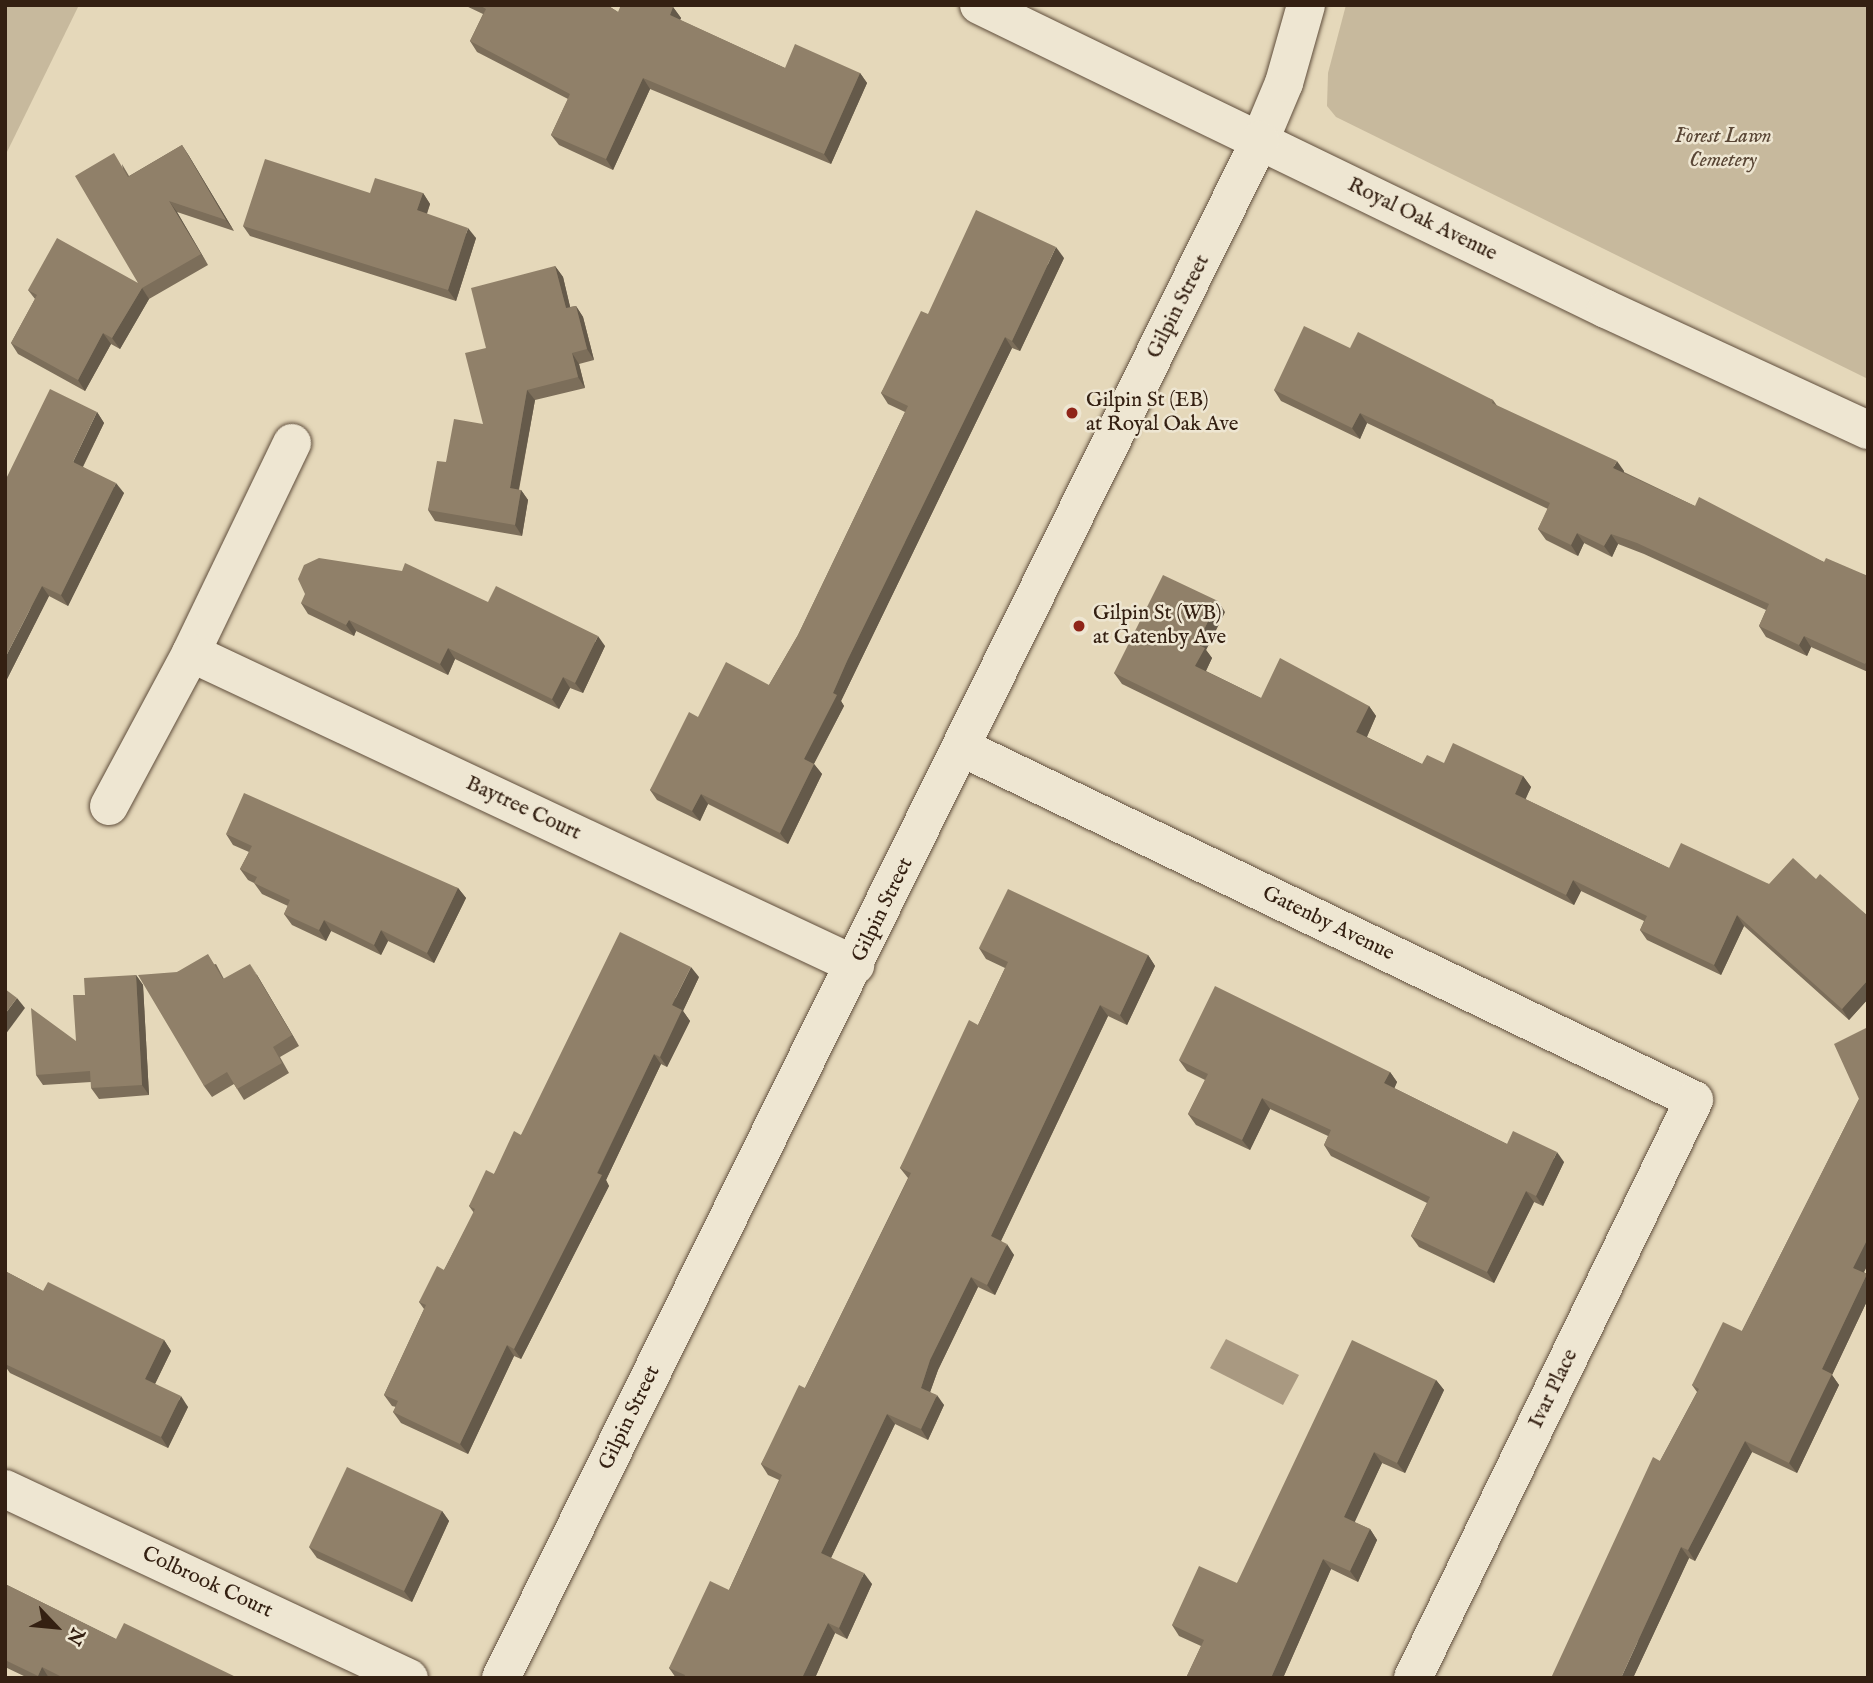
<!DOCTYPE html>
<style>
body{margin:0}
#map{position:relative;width:1873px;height:1683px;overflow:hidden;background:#e5d8ba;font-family:"IM FELL English",serif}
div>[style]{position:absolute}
.green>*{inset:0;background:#c7b99d}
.water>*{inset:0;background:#a99981}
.roads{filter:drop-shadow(0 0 2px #604e3c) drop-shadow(0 0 2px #604e3c)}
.street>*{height:38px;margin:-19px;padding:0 19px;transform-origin:19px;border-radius:19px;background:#eee6d2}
.secondary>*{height:38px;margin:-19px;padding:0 19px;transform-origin:19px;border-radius:19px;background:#eee6d2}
.wall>*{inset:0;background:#7c6e5a}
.shaded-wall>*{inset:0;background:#655a4a}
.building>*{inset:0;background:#908069}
.dots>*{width:19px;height:19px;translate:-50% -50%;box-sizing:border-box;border:4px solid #eee6d2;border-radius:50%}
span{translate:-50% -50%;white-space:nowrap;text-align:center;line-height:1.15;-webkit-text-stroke:5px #eee6d2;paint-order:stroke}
.park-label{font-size:21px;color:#594635;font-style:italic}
.street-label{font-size:21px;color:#342012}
.poi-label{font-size:21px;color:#342012}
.left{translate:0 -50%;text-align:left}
.frame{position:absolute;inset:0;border:7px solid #342012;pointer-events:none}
.north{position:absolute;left:21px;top:1592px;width:70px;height:70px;-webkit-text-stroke:5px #eee6d2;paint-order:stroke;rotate:116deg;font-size:19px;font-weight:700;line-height:28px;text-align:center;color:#342012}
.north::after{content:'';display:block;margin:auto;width:24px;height:32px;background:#342012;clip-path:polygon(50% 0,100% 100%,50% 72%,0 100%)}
</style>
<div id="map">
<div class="green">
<i style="clip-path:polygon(5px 5px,79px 5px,5px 156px)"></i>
<i style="clip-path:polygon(1346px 5px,1868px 5px,1868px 379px,1336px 117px,1327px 106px,1328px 73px)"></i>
</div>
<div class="water">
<i style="clip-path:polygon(1226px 1339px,1299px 1375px,1283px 1405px,1210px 1368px)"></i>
</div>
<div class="roads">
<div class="street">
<i style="left:1260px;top:140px;width:62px;rotate:-67.2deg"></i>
<i style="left:1284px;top:83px;width:81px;rotate:-74.2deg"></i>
<i style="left:292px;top:443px;width:233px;rotate:115.7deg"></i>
<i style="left:191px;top:653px;width:734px;rotate:25.17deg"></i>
<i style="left:963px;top:748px;width:811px;rotate:25.71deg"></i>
<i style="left:1694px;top:1100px;width:643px;rotate:115.93deg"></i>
<i style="left:109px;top:806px;width:174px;rotate:-61.8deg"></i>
<i style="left:5px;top:1489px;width:446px;rotate:25.1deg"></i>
</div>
<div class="secondary">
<i style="left:979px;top:5px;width:697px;rotate:25.87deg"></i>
<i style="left:1606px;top:309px;width:289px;rotate:24.8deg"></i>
<i style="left:501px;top:1678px;width:1715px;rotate:-63.73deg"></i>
</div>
</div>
<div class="wall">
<i style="clip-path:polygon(464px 5px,607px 5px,618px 12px,673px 7px,681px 18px,680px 20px,785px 68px,860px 73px,867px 83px,831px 164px,650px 89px,613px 170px,559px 145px,551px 135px,568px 99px,477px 52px,470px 41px,483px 14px)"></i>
<i style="clip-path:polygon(182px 145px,189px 156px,234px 231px,177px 212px,208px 265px,149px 299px,120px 349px,111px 344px,85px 391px,18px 354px,11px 343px,35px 299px,28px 290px,138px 283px,122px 164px,129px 176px)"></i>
<i style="clip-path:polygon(370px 193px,423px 193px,430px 204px,427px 214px,476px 238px,456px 301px,250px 236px,243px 226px)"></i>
<i style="clip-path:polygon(1064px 258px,1020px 351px,1012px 348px,855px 672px,841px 701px,844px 706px,814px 764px,822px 774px,788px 844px,708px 804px,700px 821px,657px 800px,650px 790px,698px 717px,769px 685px,798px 635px,905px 412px,888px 404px,881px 393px,928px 314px)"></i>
<i style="clip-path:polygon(555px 266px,563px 277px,570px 307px,576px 306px,583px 317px,594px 360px,579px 364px,585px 388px,535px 400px,519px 490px,521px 490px,528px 500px,522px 536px,435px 521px,428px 510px,446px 462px,483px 424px,486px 348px)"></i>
<i style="clip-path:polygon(1350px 348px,1493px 400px,1498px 407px,1624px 471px,1624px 472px,1695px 506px,1824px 562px,1868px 576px,1868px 672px,1811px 647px,1807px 656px,1766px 637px,1759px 626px,1766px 610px,1644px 554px,1618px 544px,1612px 557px,1584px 543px,1578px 556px,1546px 540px,1538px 529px,1548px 509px,1367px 423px,1360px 439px,1281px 401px,1274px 390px)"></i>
<i style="clip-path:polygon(97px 412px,104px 423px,83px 467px,124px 493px,68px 606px,49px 596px,5px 683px)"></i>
<i style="clip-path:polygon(488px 602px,605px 646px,583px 693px,570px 688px,559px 709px,455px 659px,448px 675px,356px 631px,354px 636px,308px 614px,301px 603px)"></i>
<i style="clip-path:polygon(1225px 612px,1206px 650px,1212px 658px,1206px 671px,1261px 698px,1369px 706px,1376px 716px,1367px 737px,1422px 764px,1444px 763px,1523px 776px,1531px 787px,1525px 799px,1669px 868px,1769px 884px,1816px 879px,1868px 916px,1868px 999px,1849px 1020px,1744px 926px,1721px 975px,1647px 940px,1640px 930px,1644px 921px,1581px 891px,1574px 905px,1122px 684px,1114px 673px)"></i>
<i style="clip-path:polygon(226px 834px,458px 888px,466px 898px,434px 963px,388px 941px,381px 955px,331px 931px,326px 941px,292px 925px,284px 914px,288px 906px,262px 894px,254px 883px,248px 880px,240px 869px,249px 852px,233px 845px)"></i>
<i style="clip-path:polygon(979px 948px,1148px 955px,1155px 966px,1127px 1025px,1108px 1016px,1001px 1241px,1014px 1255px,995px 1295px,978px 1287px,938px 1370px,930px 1392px,944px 1405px,928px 1440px,895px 1424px,831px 1558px,872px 1584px,847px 1639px,835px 1633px,815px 1678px,676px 1678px,669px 1668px,729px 1590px,779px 1480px,768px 1475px,761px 1464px,805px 1388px,908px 1178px,900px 1168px,978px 1025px,1005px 968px,986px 959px)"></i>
<i style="clip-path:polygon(216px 964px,224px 979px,257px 975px,299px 1046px,280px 1057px,289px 1073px,244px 1100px,234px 1084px,212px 1097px,204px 1086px,177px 972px)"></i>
<i style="clip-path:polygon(136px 975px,143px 985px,149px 1095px,99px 1099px,91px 1088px,91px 1082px,43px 1085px,36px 1075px,76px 1041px,85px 995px)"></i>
<i style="clip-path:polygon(699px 977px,683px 1011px,690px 1021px,667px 1067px,661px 1064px,606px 1180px,609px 1186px,521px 1359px,514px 1356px,468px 1454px,401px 1423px,393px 1412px,396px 1407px,392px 1406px,384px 1395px,424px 1309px,419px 1302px,444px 1270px,474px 1213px,469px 1206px,494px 1174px,521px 1135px)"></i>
<i style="clip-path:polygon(1868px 1027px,1868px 1264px,1864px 1272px,1868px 1275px,1868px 1299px,1832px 1375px,1839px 1385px,1797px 1473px,1752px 1452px,1695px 1561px,1689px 1558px,1633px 1678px,1660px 1461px,1697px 1392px,1692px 1385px,1742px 1331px,1859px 1099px)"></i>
<i style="clip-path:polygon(1179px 1060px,1390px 1072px,1397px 1082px,1394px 1088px,1507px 1144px,1564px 1162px,1543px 1206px,1534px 1202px,1494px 1283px,1419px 1247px,1411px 1236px,1427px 1203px,1331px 1156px,1324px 1145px,1328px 1136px,1270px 1109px,1250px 1150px,1196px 1125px,1188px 1114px,1205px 1080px,1187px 1071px)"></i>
<i style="clip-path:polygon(5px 1271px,43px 1291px,164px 1340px,171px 1351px,155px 1384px,188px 1407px,168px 1448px,10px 1373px,5px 1366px)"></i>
<i style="clip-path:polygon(1436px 1380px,1444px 1390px,1405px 1473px,1382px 1463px,1354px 1522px,1370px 1529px,1377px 1540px,1358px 1582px,1331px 1569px,1283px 1678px,1186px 1678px,1201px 1646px,1179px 1636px,1172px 1625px,1237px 1583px)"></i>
<i style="clip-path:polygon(442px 1511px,449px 1521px,412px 1602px,317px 1558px,309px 1547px)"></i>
<i style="clip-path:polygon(5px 1584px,116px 1639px,238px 1678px,28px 1678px,5px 1667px)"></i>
</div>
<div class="shaded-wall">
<i style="clip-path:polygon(673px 7px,681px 18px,677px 26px,670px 15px)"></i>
<i style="clip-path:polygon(860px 73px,867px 83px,831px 164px,824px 154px)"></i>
<i style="clip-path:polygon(643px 78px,650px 89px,613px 170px,606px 159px)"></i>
<i style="clip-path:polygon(182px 145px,189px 156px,234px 231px,226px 220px)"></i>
<i style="clip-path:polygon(423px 193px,430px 204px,424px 221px,417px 210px)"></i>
<i style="clip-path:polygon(169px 201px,177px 212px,208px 265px,201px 254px)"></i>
<i style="clip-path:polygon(468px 228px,476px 238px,456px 301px,448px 290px)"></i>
<i style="clip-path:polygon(1056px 247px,1064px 258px,1020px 351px,1012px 341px)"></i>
<i style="clip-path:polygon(555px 266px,563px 277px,573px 319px,566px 308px)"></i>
<i style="clip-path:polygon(142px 288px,149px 299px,120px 349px,112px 338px)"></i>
<i style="clip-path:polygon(576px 306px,583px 317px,594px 360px,587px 349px)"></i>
<i style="clip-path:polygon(103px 333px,111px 344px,85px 391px,78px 380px)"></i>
<i style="clip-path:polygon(1005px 337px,1012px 348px,855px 672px,841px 701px,844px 706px,811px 769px,804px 759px,833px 693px,847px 661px)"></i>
<i style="clip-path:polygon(572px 353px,579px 364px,585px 388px,578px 377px)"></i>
<i style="clip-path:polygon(527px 390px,535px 400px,517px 498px,510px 488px)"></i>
<i style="clip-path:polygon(97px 412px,104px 423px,80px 472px,73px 462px)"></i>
<i style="clip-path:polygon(1360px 413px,1367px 423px,1360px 439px,1352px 428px)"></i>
<i style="clip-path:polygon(1617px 461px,1624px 471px,1621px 478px,1613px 468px)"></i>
<i style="clip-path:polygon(116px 483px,124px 493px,68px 606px,61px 595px)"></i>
<i style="clip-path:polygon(521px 490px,528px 500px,522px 536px,515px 525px)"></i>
<i style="clip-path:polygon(1577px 533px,1584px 543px,1578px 556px,1571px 545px)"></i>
<i style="clip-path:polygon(1611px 534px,1618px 544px,1612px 557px,1604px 546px)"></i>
<i style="clip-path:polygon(42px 586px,49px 596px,5px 683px,5px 658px)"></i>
<i style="clip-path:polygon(1218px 601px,1225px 612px,1206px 650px,1212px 658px,1203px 677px,1195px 666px,1197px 644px)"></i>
<i style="clip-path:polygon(349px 620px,356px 631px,354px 636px,346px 625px)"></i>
<i style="clip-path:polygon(598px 636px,605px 646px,583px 693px,575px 683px)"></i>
<i style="clip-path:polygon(1804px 636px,1811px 647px,1807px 656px,1799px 645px)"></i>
<i style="clip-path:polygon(448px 648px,455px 659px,448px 675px,440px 664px)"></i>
<i style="clip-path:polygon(563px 677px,570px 688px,559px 709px,552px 699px)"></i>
<i style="clip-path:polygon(1369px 706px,1376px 716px,1364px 743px,1356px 732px)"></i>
<i style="clip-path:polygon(814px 764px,822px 774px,788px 844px,780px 833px)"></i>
<i style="clip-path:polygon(1523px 776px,1531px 787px,1523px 805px,1515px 794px)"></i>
<i style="clip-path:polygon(701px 794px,708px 804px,700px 821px,692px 811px)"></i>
<i style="clip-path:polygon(1573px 880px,1581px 891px,1574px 905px,1566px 895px)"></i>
<i style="clip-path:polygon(458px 888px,466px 898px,434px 963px,427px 953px)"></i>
<i style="clip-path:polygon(1737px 915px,1744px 926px,1721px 975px,1714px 965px)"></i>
<i style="clip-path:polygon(324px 920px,331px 931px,326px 941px,319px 930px)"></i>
<i style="clip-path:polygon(381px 930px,388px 941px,381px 955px,374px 945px)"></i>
<i style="clip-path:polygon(1148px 955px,1155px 966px,1127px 1025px,1120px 1015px)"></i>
<i style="clip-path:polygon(250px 964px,257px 975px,299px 1046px,292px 1035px)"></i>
<i style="clip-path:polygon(691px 967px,699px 977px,683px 1011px,690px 1021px,667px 1067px,660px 1057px,672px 1005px)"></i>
<i style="clip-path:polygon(136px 975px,143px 985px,149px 1095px,142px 1085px)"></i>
<i style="clip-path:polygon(1868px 980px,1868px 999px,1849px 1020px,1842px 1009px)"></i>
<i style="clip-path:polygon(17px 998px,25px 1008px,5px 1035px,5px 1014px)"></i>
<i style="clip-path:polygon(1100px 1005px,1108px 1016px,998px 1247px,991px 1236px)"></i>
<i style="clip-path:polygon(654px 1054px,661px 1064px,606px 1180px,609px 1186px,521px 1359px,514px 1349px)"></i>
<i style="clip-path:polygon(1390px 1072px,1397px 1082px,1392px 1094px,1384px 1083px)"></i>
<i style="clip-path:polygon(1262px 1098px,1270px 1109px,1250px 1150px,1242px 1140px)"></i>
<i style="clip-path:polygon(1557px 1152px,1564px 1162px,1543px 1206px,1536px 1196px)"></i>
<i style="clip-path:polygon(1526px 1191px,1534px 1202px,1494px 1283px,1487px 1272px)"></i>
<i style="clip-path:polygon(1868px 1238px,1868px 1264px,1861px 1278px,1853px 1268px)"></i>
<i style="clip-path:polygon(1007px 1244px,1014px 1255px,995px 1295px,987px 1285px)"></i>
<i style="clip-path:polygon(1867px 1274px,1868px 1299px,1832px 1375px,1839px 1385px,1797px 1473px,1789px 1463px,1822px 1369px)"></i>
<i style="clip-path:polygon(971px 1277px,978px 1287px,938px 1370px,928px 1398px,921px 1388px,930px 1360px)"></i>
<i style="clip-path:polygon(164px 1340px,171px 1351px,152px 1390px,145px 1379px)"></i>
<i style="clip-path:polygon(507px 1345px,514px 1356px,468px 1454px,460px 1444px)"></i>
<i style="clip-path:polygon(1436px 1380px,1444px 1390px,1405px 1473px,1397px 1463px)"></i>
<i style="clip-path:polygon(937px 1395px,944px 1405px,928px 1440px,921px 1429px)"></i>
<i style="clip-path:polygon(181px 1396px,188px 1407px,168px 1448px,161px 1437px)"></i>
<i style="clip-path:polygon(887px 1414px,895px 1424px,828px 1564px,821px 1553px)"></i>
<i style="clip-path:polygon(1745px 1441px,1752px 1452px,1695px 1561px,1688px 1550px)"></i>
<i style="clip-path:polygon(1374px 1452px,1382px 1463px,1352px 1528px,1344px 1517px)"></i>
<i style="clip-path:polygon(442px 1511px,449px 1521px,412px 1602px,404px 1591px)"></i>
<i style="clip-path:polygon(1370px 1529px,1377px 1540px,1358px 1582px,1350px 1571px)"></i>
<i style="clip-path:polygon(1681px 1547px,1689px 1558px,1633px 1678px,1621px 1678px)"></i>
<i style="clip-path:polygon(1323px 1559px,1331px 1569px,1283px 1678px,1271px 1678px)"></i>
<i style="clip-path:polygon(864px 1573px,872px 1584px,847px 1639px,839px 1628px)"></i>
<i style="clip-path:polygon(828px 1623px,835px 1633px,815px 1678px,802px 1678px)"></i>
<i style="clip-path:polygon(42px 1667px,49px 1678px,39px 1678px,38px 1676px)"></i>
</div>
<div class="building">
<i style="clip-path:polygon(479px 5px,607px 5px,618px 12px,621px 5px,668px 5px,673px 7px,670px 15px,785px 68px,795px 44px,860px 73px,824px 154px,643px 78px,606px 159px,551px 135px,570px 94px,470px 41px,486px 9px)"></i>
<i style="clip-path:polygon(182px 145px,226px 220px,169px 201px,201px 254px,142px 288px,112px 338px,103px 333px,78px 380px,11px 343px,37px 295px,28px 290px,57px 238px,138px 283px,75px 176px,114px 153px,128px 177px)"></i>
<i style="clip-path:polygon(265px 159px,370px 193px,375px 178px,423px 193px,417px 210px,468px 228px,448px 290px,243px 226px)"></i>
<i style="clip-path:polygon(976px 210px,1056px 247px,1012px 341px,1005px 337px,847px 661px,833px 693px,837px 695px,804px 759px,814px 764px,780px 833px,701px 794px,692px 811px,650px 790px,689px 712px,698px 717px,726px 662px,769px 685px,798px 635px,908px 406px,881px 393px,921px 311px,928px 314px)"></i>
<i style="clip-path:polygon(555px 266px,566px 308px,576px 306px,587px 349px,572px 353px,578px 377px,527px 390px,510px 488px,521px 490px,515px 525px,428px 510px,437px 461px,446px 462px,454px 419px,483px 424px,465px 353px,486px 348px,471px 288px)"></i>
<i style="clip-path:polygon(1304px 326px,1350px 348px,1358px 332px,1493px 400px,1492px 403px,1617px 461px,1613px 468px,1695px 506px,1699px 497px,1824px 562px,1826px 558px,1868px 576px,1868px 659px,1865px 664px,1804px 636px,1799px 645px,1759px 626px,1769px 604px,1637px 543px,1611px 534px,1604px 546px,1577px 533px,1571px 545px,1538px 529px,1550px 503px,1360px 413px,1352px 428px,1274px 390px)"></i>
<i style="clip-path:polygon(50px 389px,97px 412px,73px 462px,116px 483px,61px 595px,42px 586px,5px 658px,5px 481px)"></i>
<i style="clip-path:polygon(319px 558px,402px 571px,405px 563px,488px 602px,496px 586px,598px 636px,575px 683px,563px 677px,552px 699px,448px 648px,440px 664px,349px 620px,346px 625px,301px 603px,305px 594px,298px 579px,304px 565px)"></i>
<i style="clip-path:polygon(1163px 575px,1218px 601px,1197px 644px,1205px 648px,1195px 666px,1261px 698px,1280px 658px,1369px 706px,1356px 732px,1422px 764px,1427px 755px,1444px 763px,1453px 743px,1523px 776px,1515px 794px,1669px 868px,1681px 843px,1769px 884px,1793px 858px,1816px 879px,1820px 874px,1868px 916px,1868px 980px,1842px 1009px,1737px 915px,1714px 965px,1640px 930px,1647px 916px,1573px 880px,1566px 895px,1114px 673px)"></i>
<i style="clip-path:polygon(244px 793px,458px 888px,427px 953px,381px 930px,374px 945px,324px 920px,319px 930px,284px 914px,290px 900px,254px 883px,257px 877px,240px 869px,252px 846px,226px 834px)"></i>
<i style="clip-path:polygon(1008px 889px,1148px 955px,1120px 1015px,1100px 1005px,991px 1236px,1007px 1244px,987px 1285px,971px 1277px,930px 1360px,921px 1388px,937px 1395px,921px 1429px,887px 1414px,821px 1553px,864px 1573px,839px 1628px,828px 1623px,802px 1678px,684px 1678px,685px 1675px,669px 1668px,710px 1581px,729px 1590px,782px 1475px,761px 1464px,799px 1385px,805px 1388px,911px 1173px,900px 1168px,969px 1020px,978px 1025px,1008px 962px,979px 948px)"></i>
<i style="clip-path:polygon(620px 932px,691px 967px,672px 1005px,682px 1010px,660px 1057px,654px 1054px,597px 1173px,602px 1175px,514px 1349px,507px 1345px,460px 1444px,393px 1412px,398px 1401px,384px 1395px,426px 1305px,419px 1302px,437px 1266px,444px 1270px,475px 1209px,469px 1206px,486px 1170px,494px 1174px,514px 1131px,521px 1135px)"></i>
<i style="clip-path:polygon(208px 954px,223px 979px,250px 964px,292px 1035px,273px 1047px,282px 1063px,237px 1089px,227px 1072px,204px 1086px,138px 975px,177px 972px)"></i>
<i style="clip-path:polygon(136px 975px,142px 1085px,91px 1088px,90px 1071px,36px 1075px,31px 1008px,76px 1041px,73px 995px,85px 995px,84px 978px)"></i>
<i style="clip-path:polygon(1215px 986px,1390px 1072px,1384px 1083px,1507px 1144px,1513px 1131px,1557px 1152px,1536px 1196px,1526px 1191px,1487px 1272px,1411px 1236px,1430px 1197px,1324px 1145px,1331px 1130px,1262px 1098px,1242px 1140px,1188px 1114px,1208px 1074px,1179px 1060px)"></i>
<i style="clip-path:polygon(5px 989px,17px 998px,5px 1014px)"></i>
<i style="clip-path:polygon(1868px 1027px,1868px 1238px,1853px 1268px,1867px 1274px,1822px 1369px,1832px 1374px,1789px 1463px,1745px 1441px,1688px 1550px,1681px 1547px,1621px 1678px,1551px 1678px,1653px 1457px,1660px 1461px,1699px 1389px,1692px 1385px,1723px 1322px,1742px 1331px,1859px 1099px,1834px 1044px)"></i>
<i style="clip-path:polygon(5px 1271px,43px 1291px,48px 1282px,164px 1340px,145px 1379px,181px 1396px,161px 1437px,5px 1364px,6px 1356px,5px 1355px)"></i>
<i style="clip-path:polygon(1352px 1340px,1436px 1380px,1397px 1463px,1374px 1452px,1344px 1517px,1370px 1529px,1350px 1571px,1323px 1559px,1271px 1678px,1186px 1678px,1204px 1640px,1172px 1625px,1199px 1566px,1237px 1583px)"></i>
<i style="clip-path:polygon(347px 1467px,442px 1511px,404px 1591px,309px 1547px)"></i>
<i style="clip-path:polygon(5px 1584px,116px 1639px,124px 1623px,238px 1678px,64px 1678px,42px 1667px,38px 1676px,5px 1660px)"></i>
</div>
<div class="dots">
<i style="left:1072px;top:413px;background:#8f2418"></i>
<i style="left:1079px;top:626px;background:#8f2418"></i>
</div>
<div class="park-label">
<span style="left:1723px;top:149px">Forest Lawn<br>Cemetery</span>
</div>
<div class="street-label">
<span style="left:1422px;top:220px;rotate:26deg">Royal Oak Avenue</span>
<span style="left:1179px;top:307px;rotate:-63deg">Gilpin Street</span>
<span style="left:523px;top:809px;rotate:25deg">Baytree Court</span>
<span style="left:883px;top:910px;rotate:-64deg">Gilpin Street</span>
<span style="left:1328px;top:924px;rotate:26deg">Gatenby Avenue</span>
<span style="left:1554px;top:1389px;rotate:-64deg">Ivar Place</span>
<span style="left:630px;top:1418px;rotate:-64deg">Gilpin Street</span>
<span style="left:207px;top:1583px;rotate:25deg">Colbrook Court</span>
</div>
<div class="poi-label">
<span class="left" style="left:1086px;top:413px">Gilpin St (EB)<br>at Royal Oak Ave</span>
<span class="left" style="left:1093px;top:626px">Gilpin St (WB)<br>at Gatenby Ave</span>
</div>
<div class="frame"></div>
<div class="north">N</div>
</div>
